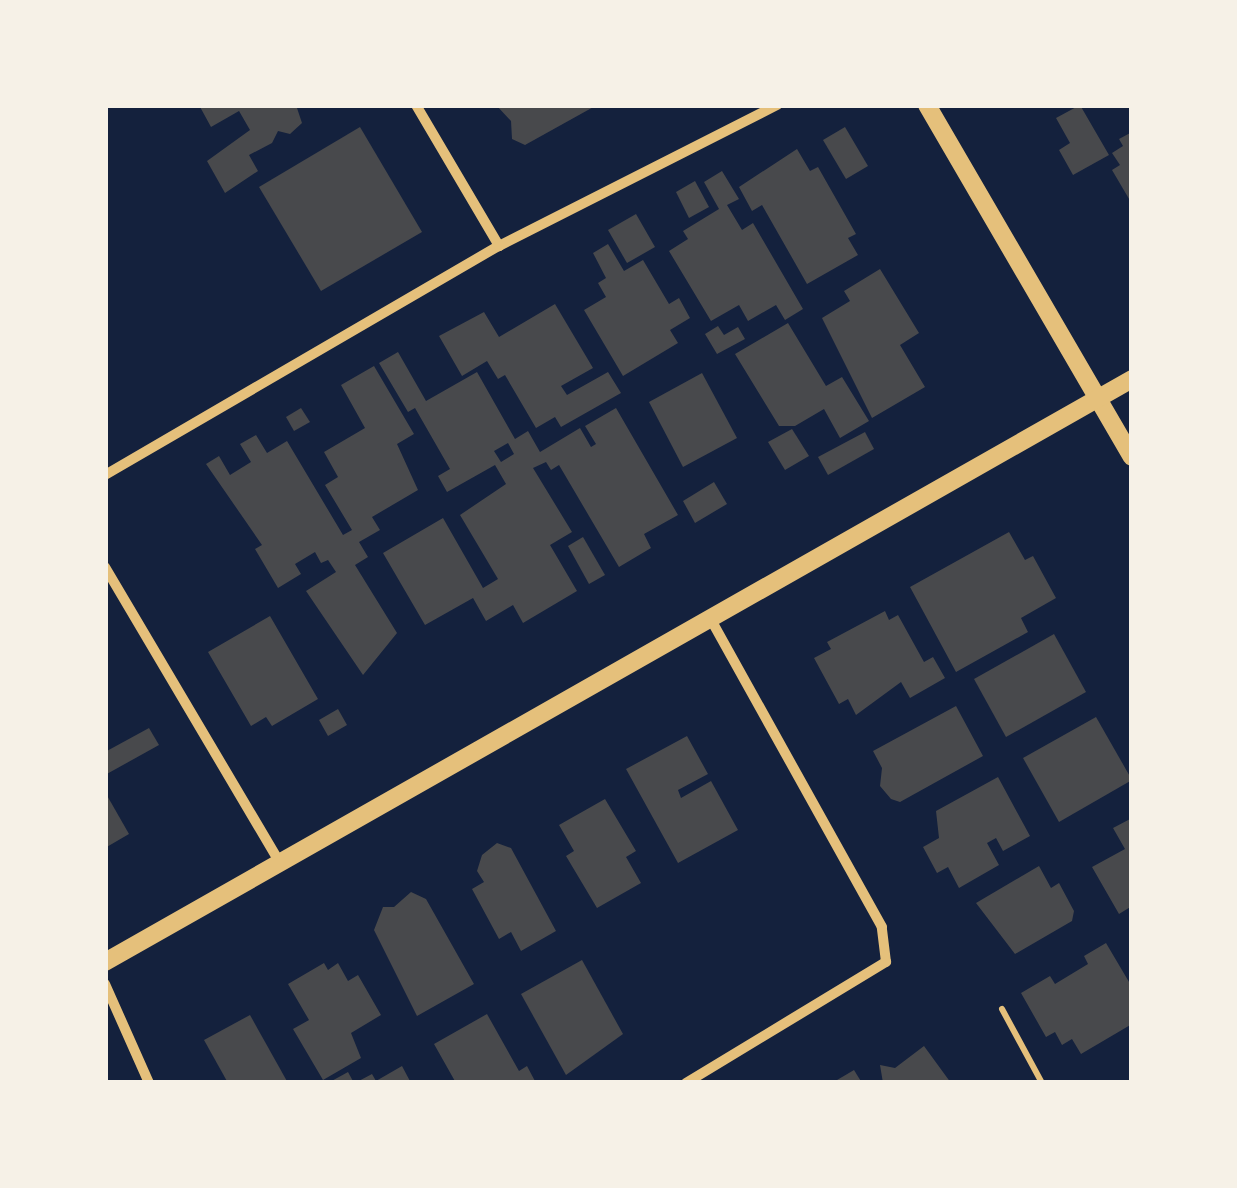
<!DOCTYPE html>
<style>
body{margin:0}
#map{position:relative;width:1237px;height:1188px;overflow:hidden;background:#14213d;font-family:Barlow,sans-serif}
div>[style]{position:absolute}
.building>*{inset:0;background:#48494c}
.path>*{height:6px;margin:-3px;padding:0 3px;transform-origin:3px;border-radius:3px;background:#e5c07b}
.minor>*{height:10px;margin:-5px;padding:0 5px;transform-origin:5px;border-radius:5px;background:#e5c07b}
.tertiary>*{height:18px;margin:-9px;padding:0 9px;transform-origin:9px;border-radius:9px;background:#e5c07b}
span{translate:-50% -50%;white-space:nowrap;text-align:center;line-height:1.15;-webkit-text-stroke:10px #f6f1e7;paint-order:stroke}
.frame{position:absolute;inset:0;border:108px solid #f6f1e7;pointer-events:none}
</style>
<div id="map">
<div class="building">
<i style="clip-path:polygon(199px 105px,296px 105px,302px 123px,290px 134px,278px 131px,272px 143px,249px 155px,258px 171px,225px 193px,207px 161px,250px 130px,239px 111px,211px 127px)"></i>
<i style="clip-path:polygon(496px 105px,597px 105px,525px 145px,512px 139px,511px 121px)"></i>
<i style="clip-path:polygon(1080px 105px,1109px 155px,1073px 175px,1059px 150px,1070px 143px,1056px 118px)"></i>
<i style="clip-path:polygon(360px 127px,422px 232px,321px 291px,259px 187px)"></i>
<i style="clip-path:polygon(845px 127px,868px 166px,846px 179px,823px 140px)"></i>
<i style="clip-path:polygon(1132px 132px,1132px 204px,1112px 170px,1120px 165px,1112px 153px,1123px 146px,1119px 139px)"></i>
<i style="clip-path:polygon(797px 149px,810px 171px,818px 167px,856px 234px,848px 238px,858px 255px,807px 284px,762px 205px,752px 211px,739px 187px)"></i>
<i style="clip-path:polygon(722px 171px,739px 199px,727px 205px,742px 230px,753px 223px,803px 309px,785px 320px,776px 305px,748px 321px,739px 305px,711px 321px,669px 251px,688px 239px,683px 231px,719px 209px,704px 182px)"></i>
<i style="clip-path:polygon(695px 181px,709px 207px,689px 218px,676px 192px)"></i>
<i style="clip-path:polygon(636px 214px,655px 247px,627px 263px,608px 230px)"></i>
<i style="clip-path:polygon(608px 244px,624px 271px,643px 260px,669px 304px,679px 298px,690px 318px,670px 330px,678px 343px,623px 376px,584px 310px,606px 297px,598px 283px,606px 278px,593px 253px)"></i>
<i style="clip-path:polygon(880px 269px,919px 333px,900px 345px,925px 387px,872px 418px,822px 318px,850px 301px,844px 291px)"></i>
<i style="clip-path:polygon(555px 304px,593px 368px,561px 386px,567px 395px,608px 372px,621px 393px,561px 427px,555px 417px,536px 428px,505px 375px,498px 379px,487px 361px,462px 376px,439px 336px,484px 312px,499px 337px)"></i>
<i style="clip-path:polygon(788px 323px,826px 386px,842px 377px,869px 421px,840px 438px,824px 409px,795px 426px,779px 426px,735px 354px)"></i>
<i style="clip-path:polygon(718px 326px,724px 335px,738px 327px,745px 339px,717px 354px,705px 334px)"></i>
<i style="clip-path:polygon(evenodd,398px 352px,426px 401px,477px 372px,515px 439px,528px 431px,540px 452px,580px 428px,591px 447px,596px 444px,585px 426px,616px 408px,678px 515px,644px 534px,651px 548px,619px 567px,559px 465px,551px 470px,546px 462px,533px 468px,572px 532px,550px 545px,577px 591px,523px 623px,513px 605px,486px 621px,473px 598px,425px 625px,383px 553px,443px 518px,483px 588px,498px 579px,460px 515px,506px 484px,495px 465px,447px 492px,438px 476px,450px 469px,415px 408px,408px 412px,379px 363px,398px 352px,508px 443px,514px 454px,501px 462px,494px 451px,508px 443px)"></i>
<i style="clip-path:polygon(374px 366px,414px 434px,397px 444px,418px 490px,372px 517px,380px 530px,359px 542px,368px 557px,355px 565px,397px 633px,363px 675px,306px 591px,336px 572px,328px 560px,321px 563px,315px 552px,295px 564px,301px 574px,278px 588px,255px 549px,262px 545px,206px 464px,219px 456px,230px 475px,251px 462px,240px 444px,256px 435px,267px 453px,287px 441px,343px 535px,352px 530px,325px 485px,338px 477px,324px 452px,365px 428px,341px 385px)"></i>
<i style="clip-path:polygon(702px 373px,737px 438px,683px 467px,649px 402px)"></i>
<i style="clip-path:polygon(301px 408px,310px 422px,294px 431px,286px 417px)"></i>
<i style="clip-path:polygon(792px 429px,809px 456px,785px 470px,768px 442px)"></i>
<i style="clip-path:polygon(865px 432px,874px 449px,828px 475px,818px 457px)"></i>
<i style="clip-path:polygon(714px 482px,727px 504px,695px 523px,683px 501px)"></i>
<i style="clip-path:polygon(1009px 532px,1025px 560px,1033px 556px,1056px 598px,1021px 618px,1028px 632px,956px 672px,910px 587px)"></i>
<i style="clip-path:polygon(583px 537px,605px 575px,589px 584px,568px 546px)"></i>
<i style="clip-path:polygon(885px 611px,889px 620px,898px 615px,924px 662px,933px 657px,945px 678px,910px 698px,901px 682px,856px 715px,848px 699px,839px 704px,814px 658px,831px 649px,827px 642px)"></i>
<i style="clip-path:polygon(270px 616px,318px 699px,272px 726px,266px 717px,251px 726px,208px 652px)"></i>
<i style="clip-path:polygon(1054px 634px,1086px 692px,1006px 737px,974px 679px)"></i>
<i style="clip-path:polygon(956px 706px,983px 756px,900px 802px,891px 799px,880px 786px,882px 768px,873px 751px)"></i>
<i style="clip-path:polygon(338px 709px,347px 725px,328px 736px,319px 720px)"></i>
<i style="clip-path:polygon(1096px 717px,1132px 780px,1059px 822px,1023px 758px)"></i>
<i style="clip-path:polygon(149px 728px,159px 745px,105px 775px,105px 752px)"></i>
<i style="clip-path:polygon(687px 736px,708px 774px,678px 790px,681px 798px,711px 781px,738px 830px,678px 863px,626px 769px)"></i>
<i style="clip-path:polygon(998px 777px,1030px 836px,1003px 851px,996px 838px,987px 843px,999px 865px,959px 888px,948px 867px,937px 873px,923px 847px,939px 838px,936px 811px)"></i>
<i style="clip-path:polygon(105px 792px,129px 834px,105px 848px)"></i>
<i style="clip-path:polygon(605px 799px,636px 851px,626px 857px,641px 883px,597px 908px,566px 856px,574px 851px,559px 825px)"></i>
<i style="clip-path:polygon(1132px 818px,1132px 906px,1119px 914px,1092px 867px,1125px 849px,1113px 828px)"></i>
<i style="clip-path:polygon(497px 843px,511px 848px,556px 931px,521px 951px,511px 932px,499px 939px,472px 889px,484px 882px,477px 871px,482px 855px)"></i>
<i style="clip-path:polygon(1039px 866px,1051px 888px,1059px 883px,1074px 911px,1072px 921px,1015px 954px,976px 903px)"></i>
<i style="clip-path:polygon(411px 892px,426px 899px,474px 984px,417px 1016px,374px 930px,383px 907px,394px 907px)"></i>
<i style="clip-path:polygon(1106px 943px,1132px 987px,1132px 1024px,1081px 1054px,1072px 1039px,1062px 1045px,1055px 1032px,1046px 1037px,1021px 993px,1050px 976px,1055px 984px,1088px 964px,1084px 956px)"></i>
<i style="clip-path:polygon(582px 960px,623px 1034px,566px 1075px,521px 994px)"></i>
<i style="clip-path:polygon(324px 963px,328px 970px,338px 963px,348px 981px,358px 975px,381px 1015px,351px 1033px,361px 1058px,323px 1080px,293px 1029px,309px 1020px,288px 984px)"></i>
<i style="clip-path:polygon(487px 1014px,519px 1071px,527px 1066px,536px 1083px,456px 1083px,434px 1044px)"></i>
<i style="clip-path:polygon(250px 1015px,288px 1083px,228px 1083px,204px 1040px)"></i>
<i style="clip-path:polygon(924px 1046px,951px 1083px,883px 1083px,880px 1065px,895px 1068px)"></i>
<i style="clip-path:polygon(402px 1066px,411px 1083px,355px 1083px,372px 1074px,376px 1081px)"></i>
<i style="clip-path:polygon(854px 1070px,862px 1083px,832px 1083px)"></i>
<i style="clip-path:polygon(348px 1072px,354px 1083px,328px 1083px)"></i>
</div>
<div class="path">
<i style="left:1002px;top:1009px;width:84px;rotate:61.6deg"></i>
</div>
<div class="minor">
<i style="left:416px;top:105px;width:164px;rotate:59.5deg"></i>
<i style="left:105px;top:475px;width:456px;rotate:-30.2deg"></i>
<i style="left:499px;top:246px;width:312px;rotate:-26.9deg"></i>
<i style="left:105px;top:567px;width:344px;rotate:59.4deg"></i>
<i style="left:105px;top:984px;width:108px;rotate:66deg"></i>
<i style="left:686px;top:1083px;width:234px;rotate:-31.2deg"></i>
<i style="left:886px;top:962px;width:35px;rotate:-97deg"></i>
<i style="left:882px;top:927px;width:351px;rotate:-119.1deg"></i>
</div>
<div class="tertiary">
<i style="left:927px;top:105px;width:407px;rotate:59.8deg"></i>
<i style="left:105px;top:962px;width:1181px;rotate:-29.58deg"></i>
</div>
<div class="frame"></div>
</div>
